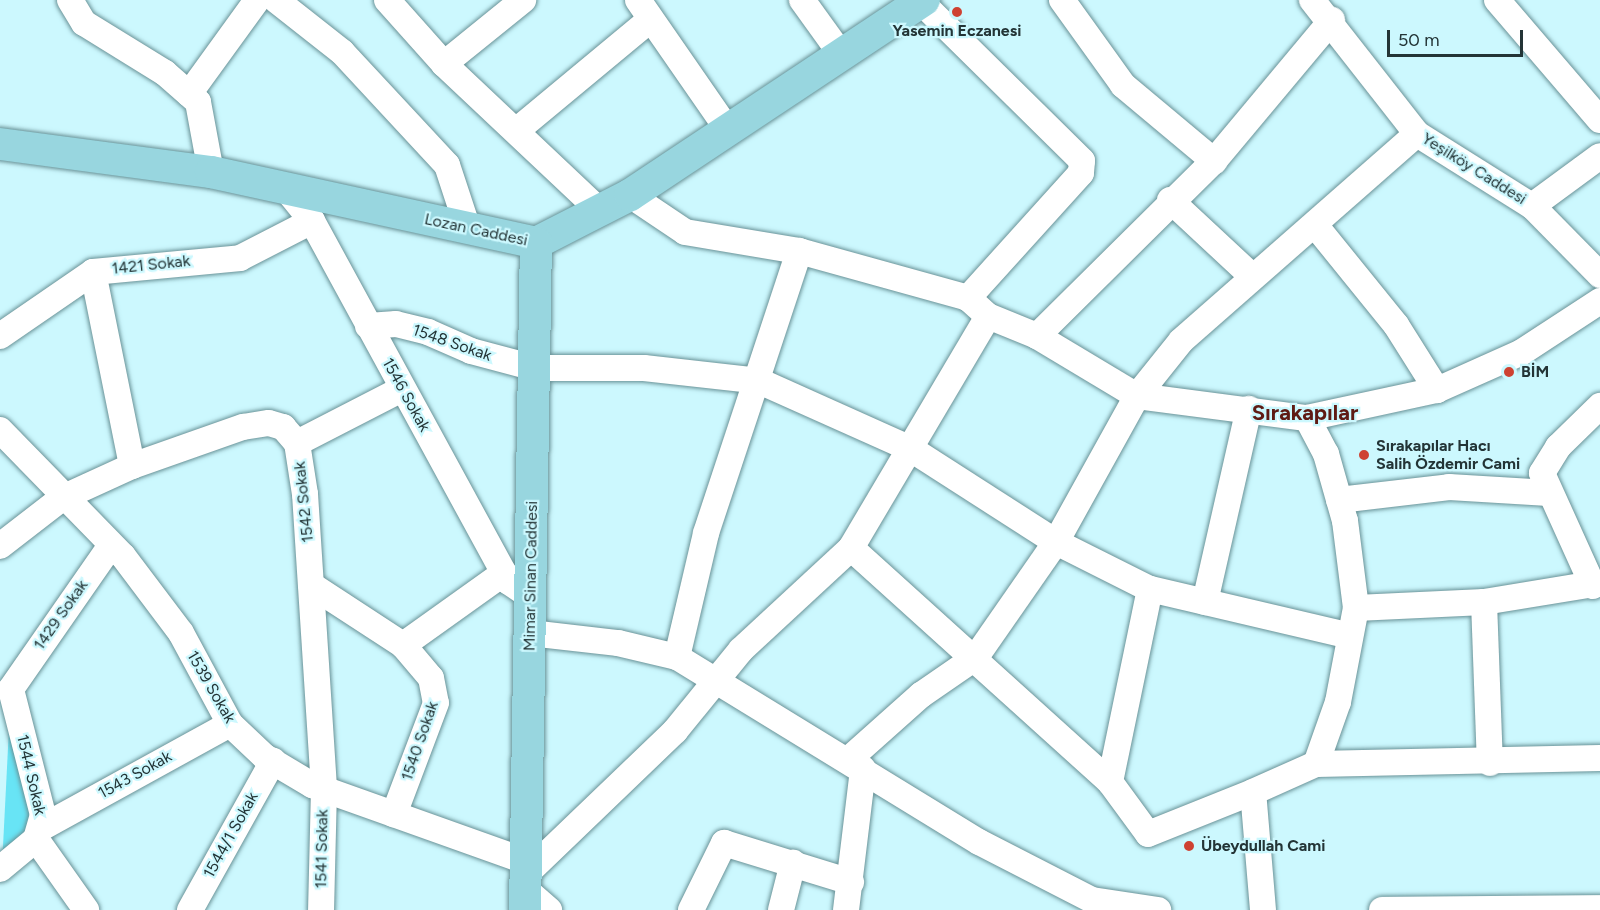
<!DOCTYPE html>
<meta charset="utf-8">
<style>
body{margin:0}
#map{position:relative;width:1600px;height:910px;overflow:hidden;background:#ccf8fe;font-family:Figtree,sans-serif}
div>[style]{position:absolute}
.green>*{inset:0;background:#68e4f5}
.roads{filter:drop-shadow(0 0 2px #699297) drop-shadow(0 0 2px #699297)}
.minor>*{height:26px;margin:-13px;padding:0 13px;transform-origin:13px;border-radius:13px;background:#fff}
.major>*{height:32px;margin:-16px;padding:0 16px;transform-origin:16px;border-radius:16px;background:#98d6df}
.dots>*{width:16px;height:16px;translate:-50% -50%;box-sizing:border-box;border:3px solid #ccf8fe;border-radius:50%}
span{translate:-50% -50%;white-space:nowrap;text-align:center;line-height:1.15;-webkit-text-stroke:4.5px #ccf8fe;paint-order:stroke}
.poi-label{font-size:16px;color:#233436;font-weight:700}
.left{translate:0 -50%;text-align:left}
.street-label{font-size:16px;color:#233436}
.district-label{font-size:22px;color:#5f1b14;font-weight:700}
.scale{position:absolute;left:1387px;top:30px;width:136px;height:27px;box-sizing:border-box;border:3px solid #233436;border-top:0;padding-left:8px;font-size:18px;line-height:21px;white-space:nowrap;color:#233436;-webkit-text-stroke:4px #ccf8fe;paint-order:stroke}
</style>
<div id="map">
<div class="green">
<i style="clip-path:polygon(11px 689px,43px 815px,2px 866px)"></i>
</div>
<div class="roads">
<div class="minor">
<i style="left:70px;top:0;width:27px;rotate:59deg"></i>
<i style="left:84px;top:23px;width:95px;rotate:31.7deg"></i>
<i style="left:165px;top:73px;width:44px;rotate:41.3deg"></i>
<i style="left:198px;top:102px;width:71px;rotate:79.5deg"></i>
<i style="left:276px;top:0;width:84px;rotate:38.2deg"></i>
<i style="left:342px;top:52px;width:154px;rotate:47.1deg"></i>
<i style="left:447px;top:165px;width:67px;rotate:71.8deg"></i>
<i style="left:387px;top:0;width:86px;rotate:48.3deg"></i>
<i style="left:444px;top:64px;width:216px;rotate:43.3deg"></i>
<i style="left:638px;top:0;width:158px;rotate:55.3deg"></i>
<i style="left:802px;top:0;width:67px;rotate:54.2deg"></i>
<i style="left:919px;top:0;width:229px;rotate:44.6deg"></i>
<i style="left:1082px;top:161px;width:12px;rotate:95deg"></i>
<i style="left:1081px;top:173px;width:169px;rotate:132.1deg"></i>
<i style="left:1062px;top:0;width:105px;rotate:54.3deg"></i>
<i style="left:1123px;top:85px;width:119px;rotate:39.9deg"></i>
<i style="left:1312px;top:0;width:170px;rotate:51.9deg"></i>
<i style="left:1417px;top:134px;width:136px;rotate:32.1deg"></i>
<i style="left:1532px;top:206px;width:97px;rotate:45.4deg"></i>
<i style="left:1497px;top:0;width:158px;rotate:49.4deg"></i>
<i style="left:444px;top:64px;width:102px;rotate:-39deg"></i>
<i style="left:189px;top:94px;width:116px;rotate:-54.1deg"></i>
<i style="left:516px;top:131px;width:175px;rotate:-39.7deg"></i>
<i style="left:286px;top:189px;width:41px;rotate:50.9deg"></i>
<i style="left:312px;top:221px;width:411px;rotate:61.4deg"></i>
<i style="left:509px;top:582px;width:25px;rotate:34deg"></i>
<i style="left:630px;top:195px;width:66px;rotate:33.9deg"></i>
<i style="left:685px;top:232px;width:116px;rotate:9.5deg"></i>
<i style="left:799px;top:251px;width:175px;rotate:15.5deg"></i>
<i style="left:968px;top:298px;width:27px;rotate:42deg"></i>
<i style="left:988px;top:316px;width:53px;rotate:22.2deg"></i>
<i style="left:1037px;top:336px;width:117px;rotate:31deg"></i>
<i style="left:1137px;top:396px;width:171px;rotate:7.4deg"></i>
<i style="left:1307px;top:418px;width:133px;rotate:-12.2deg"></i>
<i style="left:1437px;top:390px;width:93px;rotate:-24.1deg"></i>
<i style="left:1522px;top:352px;width:93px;rotate:-33.2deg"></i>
<i style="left:1170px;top:200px;width:113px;rotate:42.9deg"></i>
<i style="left:1532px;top:206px;width:84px;rotate:-36.3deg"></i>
<i style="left:1315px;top:225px;width:129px;rotate:51deg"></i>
<i style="left:1396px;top:325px;width:77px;rotate:57.8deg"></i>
<i style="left:93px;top:272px;width:198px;rotate:78.6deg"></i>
<i style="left:368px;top:326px;width:28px;rotate:-4deg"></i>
<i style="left:396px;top:324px;width:33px;rotate:14deg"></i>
<i style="left:428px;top:332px;width:47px;rotate:23.8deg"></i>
<i style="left:471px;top:351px;width:66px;rotate:14.9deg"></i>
<i style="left:535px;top:368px;width:109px"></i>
<i style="left:644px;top:368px;width:116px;rotate:6.4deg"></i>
<i style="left:759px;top:381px;width:167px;rotate:24.1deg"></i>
<i style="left:911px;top:449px;width:172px;rotate:32.7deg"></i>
<i style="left:1056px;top:542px;width:105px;rotate:26.6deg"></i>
<i style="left:1150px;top:589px;width:205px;rotate:13.2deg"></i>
<i style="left:0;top:336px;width:113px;rotate:-34.5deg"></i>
<i style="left:93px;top:272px;width:148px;rotate:-5.4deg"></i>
<i style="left:240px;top:258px;width:81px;rotate:-27.2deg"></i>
<i style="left:1037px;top:336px;width:249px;rotate:-44.7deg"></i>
<i style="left:1214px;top:161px;width:184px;rotate:-50.1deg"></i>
<i style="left:0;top:430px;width:176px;rotate:45.7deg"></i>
<i style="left:123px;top:556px;width:96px;rotate:53deg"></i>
<i style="left:181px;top:633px;width:103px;rotate:61.7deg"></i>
<i style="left:230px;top:724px;width:48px;rotate:43.3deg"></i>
<i style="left:265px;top:757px;width:55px;rotate:30.8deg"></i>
<i style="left:312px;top:785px;width:227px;rotate:19.6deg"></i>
<i style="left:297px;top:443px;width:118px;rotate:-27.2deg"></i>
<i style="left:1339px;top:500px;width:111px;rotate:-6.7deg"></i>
<i style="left:1449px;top:487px;width:100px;rotate:3.4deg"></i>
<i style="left:0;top:546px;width:78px;rotate:-37.7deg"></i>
<i style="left:62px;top:498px;width:77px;rotate:-24.6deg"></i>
<i style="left:132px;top:466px;width:118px;rotate:-19.4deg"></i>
<i style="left:243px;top:427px;width:26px;rotate:-9deg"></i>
<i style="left:269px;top:423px;width:15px;rotate:16deg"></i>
<i style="left:283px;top:427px;width:21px;rotate:49deg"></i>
<i style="left:297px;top:443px;width:52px;rotate:81.1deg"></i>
<i style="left:305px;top:494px;width:296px;rotate:86.3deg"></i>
<i style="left:324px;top:789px;width:121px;rotate:91.4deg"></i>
<i style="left:851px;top:548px;width:349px;rotate:42.1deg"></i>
<i style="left:1110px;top:782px;width:64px;rotate:53.8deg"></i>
<i style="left:1148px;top:834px;width:113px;rotate:-21.8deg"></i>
<i style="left:311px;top:585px;width:110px;rotate:33.1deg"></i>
<i style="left:403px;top:645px;width:43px;rotate:49.7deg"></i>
<i style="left:431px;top:678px;width:25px;rotate:79deg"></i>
<i style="left:436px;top:703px;width:119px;rotate:110.7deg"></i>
<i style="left:1593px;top:586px;width:124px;rotate:-114.3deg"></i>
<i style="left:1542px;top:473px;width:31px;rotate:-58deg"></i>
<i style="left:1558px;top:447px;width:59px;rotate:-44.3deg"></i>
<i style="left:1205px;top:602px;width:198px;rotate:-77.2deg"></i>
<i style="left:1484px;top:602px;width:161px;rotate:87.9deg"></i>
<i style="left:1356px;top:608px;width:128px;rotate:-2.7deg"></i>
<i style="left:1484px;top:602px;width:118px;rotate:-9.3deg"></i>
<i style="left:530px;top:633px;width:89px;rotate:6.5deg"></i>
<i style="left:618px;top:643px;width:61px;rotate:13.3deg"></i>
<i style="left:677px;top:657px;width:354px;rotate:31.5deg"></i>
<i style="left:979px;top:842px;width:127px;rotate:27.2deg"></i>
<i style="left:1092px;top:900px;width:67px;rotate:8.6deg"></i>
<i style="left:403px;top:645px;width:124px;rotate:-35.5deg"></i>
<i style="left:677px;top:657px;width:127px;rotate:-76.8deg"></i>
<i style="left:706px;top:533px;width:297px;rotate:-71.7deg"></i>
<i style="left:848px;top:760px;width:98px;rotate:-41.7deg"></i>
<i style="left:921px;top:695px;width:67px;rotate:-34.6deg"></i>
<i style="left:976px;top:657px;width:140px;rotate:-55.2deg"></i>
<i style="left:1056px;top:542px;width:167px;rotate:-61deg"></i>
<i style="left:1137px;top:396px;width:70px;rotate:-51.3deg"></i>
<i style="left:1181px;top:341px;width:314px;rotate:-41.3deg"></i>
<i style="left:1316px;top:764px;width:284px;rotate:-1.2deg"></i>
<i style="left:1110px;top:782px;width:197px;rotate:-78.3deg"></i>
<i style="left:41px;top:828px;width:216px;rotate:-28.8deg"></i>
<i style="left:36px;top:839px;width:87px;rotate:54.8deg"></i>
<i style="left:0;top:869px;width:47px;rotate:-39.8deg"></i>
<i style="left:36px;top:839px;width:25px;rotate:-74deg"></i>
<i style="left:43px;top:815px;width:130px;rotate:-104.3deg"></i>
<i style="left:11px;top:689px;width:175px;rotate:-55.2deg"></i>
<i style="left:526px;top:874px;width:207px;rotate:-43.8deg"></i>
<i style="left:675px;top:731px;width:104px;rotate:-50.8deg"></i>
<i style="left:741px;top:650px;width:150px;rotate:-42.8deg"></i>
<i style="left:851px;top:548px;width:269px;rotate:-59.4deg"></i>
<i style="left:525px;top:889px;width:32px;rotate:41deg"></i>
<i style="left:190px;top:910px;width:171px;rotate:-60.9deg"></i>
<i style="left:691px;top:910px;width:75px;rotate:-63.8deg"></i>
<i style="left:724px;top:843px;width:133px;rotate:17.1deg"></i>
<i style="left:781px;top:910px;width:49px;rotate:-75.7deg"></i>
<i style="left:846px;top:910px;width:142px;rotate:-83.1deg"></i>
<i style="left:1263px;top:910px;width:118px;rotate:-94.8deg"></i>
<i style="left:1253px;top:792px;width:69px;rotate:-24deg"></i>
<i style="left:1316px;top:764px;width:66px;rotate:-70.5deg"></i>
<i style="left:1338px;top:702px;width:96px;rotate:-79.2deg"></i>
<i style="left:1356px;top:608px;width:88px;rotate:-97.2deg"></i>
<i style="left:1345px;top:521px;width:70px;rotate:-105.8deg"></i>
<i style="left:1326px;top:454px;width:41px;rotate:-117.8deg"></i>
<i style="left:1382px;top:910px;width:218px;rotate:-0.5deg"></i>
</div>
<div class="major">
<i style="left:0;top:144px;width:213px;rotate:7.6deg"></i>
<i style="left:211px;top:172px;width:333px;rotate:12.3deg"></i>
<i style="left:536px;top:243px;width:106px;rotate:-27.1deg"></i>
<i style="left:630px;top:195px;width:353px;rotate:-33.6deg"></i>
<i style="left:525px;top:910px;width:667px;rotate:-89.06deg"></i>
</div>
</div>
<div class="dots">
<i style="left:957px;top:12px;background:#ce4232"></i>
<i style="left:1509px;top:372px;background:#ce4232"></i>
<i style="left:1364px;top:455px;background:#ce4232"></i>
<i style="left:1189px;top:846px;background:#ce4232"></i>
</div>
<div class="poi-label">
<span style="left:957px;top:31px">Yasemin Eczanesi</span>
<span class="left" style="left:1521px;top:372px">BİM</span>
<span class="left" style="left:1376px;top:455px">Sırakapılar Hacı<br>Salih Özdemir Cami</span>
<span class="left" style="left:1201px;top:846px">Übeydullah Cami</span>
</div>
<div class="street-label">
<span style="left:1474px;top:169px;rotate:32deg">Yeşilköy Caddesi</span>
<span style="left:476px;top:230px;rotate:12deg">Lozan Caddesi</span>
<span style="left:151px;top:265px;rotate:-6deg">1421 Sokak</span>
<span style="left:452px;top:343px;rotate:19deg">1548 Sokak</span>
<span style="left:406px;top:395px;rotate:61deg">1546 Sokak</span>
<span style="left:304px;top:502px;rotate:-96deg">1542 Sokak</span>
<span style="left:531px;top:576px;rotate:-89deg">Mimar Sinan Caddesi</span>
<span style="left:61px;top:615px;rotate:-55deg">1429 Sokak</span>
<span style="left:211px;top:687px;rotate:60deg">1539 Sokak</span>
<span style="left:420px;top:741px;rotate:-71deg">1540 Sokak</span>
<span style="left:31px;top:775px;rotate:77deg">1544 Sokak</span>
<span style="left:135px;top:775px;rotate:-29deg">1543 Sokak</span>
<span style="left:231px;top:835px;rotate:-61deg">1544/1 Sokak</span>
<span style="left:322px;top:849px;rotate:-89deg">1541 Sokak</span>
</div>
<div class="district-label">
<span style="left:1305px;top:413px">Sırakapılar</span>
</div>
<div class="scale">50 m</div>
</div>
